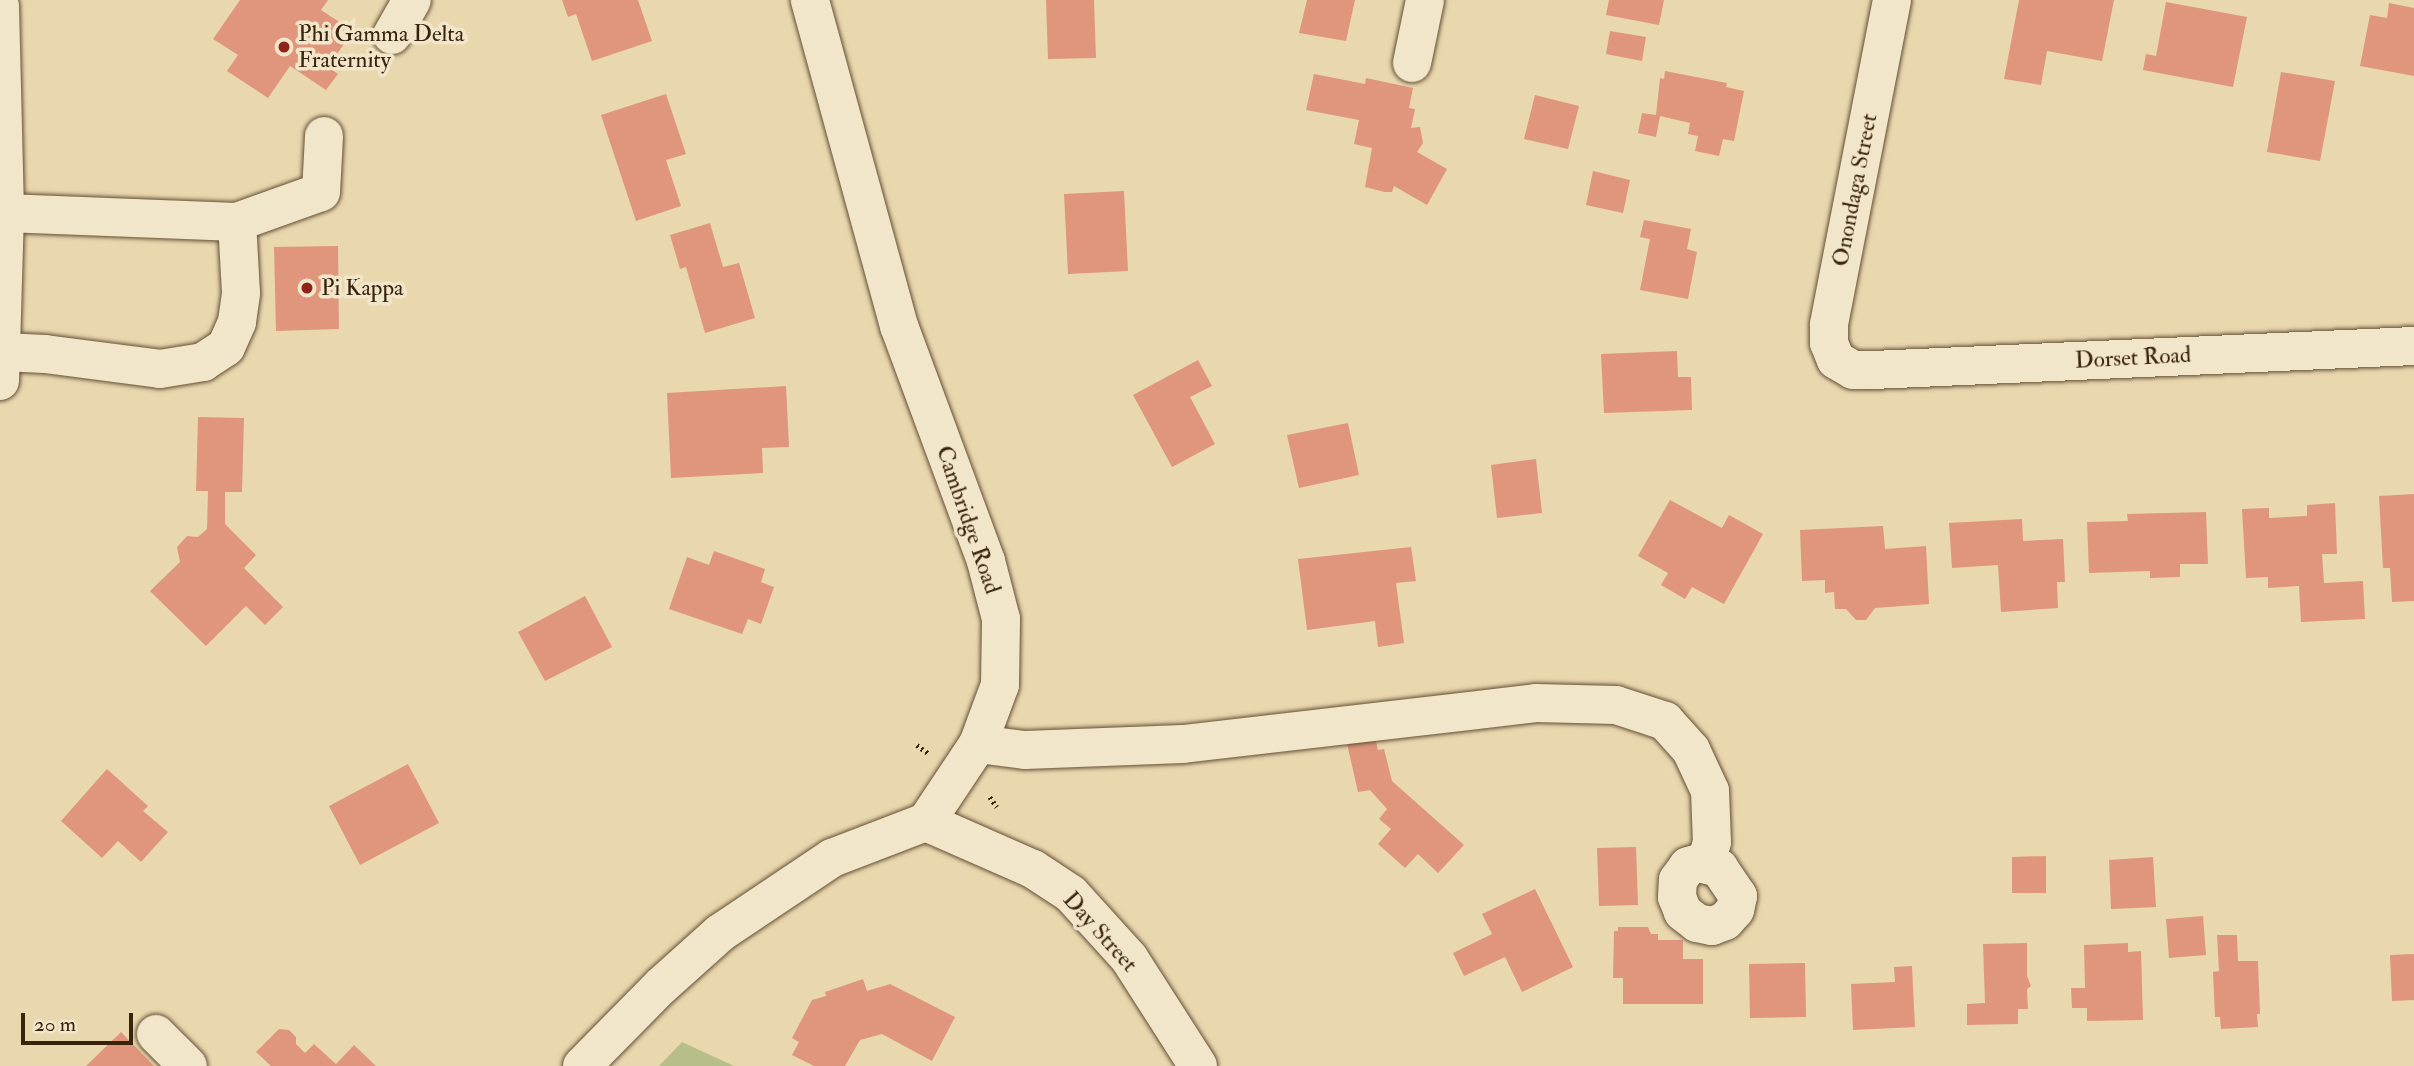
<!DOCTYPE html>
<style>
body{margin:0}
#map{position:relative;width:2414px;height:1066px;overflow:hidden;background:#e9d7ae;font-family:"IM FELL Double Pica",serif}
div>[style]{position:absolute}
.green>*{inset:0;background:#b7be8a}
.building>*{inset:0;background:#df967c}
.path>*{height:4.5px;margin-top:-2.25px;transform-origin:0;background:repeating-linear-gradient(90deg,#38230c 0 2px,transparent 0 5.5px)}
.roads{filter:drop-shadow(0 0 2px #645034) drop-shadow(0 0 2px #645034)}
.minor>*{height:38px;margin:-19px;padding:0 19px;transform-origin:19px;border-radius:19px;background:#f1e5ca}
.dots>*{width:19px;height:19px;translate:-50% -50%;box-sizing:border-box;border:4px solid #f1e5ca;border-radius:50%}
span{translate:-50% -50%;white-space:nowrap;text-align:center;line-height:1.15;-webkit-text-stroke:7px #f1e5ca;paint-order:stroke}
.poi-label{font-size:23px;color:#38230c}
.left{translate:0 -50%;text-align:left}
.street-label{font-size:23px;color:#38230c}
.scale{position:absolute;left:21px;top:1013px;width:112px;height:32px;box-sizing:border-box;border:4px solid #38230c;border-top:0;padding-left:9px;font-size:21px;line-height:24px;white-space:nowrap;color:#38230c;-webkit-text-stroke:5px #f1e5ca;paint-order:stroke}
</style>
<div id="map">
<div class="green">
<i style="clip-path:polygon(682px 1042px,734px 1066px,659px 1066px)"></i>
</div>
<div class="building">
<i style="clip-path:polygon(240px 0,328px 0,321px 10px,353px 31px,328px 67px,338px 74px,326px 90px,290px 66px,268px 98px,227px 71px,238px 55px,213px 39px)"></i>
<i style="clip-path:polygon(562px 0,638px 0,652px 41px,592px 61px,576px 14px,568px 17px)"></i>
<i style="clip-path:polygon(1046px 0,1094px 0,1096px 58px,1048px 59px)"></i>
<i style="clip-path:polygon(1307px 0,1355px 0,1346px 41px,1299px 33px)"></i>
<i style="clip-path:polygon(1609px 0,1664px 0,1659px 25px,1606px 15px)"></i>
<i style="clip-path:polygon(2019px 0,2114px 0,2102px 61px,2047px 51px,2041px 85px,2004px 79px)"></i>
<i style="clip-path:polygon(2166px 2px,2247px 17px,2233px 87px,2143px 70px,2146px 54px,2156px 56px)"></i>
<i style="clip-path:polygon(2389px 3px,2414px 8px,2414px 76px,2360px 66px,2370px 15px,2387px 18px)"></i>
<i style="clip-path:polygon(1610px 31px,1646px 37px,1642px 61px,1606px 54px)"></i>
<i style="clip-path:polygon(1665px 71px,1727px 83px,1726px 87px,1744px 91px,1734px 141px,1723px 139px,1719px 156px,1695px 151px,1698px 136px,1688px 134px,1690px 123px,1660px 116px,1656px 137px,1638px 133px,1642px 113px,1656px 115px,1660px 78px,1664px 79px)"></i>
<i style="clip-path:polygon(2281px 72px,2335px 81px,2320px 161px,2267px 152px)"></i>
<i style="clip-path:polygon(1314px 74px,1365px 84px,1366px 78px,1413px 88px,1409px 108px,1415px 109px,1411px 128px,1420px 127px,1423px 143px,1417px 152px,1447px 169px,1427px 205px,1394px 186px,1392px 192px,1385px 192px,1365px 187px,1372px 148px,1354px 144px,1359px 120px,1306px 110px)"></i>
<i style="clip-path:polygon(666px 94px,686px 154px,666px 160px,681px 206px,636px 221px,601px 115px)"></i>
<i style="clip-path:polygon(1535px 95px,1579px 106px,1568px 149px,1524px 139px)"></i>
<i style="clip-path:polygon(1593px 171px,1630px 180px,1623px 213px,1586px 205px)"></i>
<i style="clip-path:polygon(1124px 191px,1128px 271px,1068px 274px,1064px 194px)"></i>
<i style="clip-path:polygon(1644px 220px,1691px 229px,1687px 249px,1697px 252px,1688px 299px,1640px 290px,1650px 239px,1640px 237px)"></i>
<i style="clip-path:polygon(710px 223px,723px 267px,739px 263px,755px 318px,705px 333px,686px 267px,680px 269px,670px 235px)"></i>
<i style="clip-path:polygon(338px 246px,339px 329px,276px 331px,274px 247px)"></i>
<i style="clip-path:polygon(1677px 351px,1678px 377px,1691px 377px,1692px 410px,1604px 413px,1601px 354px)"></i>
<i style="clip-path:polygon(1198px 360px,1212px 386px,1190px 397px,1215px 444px,1172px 467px,1133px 395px)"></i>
<i style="clip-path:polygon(786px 386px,789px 447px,762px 448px,763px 473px,671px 478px,667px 393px)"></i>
<i style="clip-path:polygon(198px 417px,244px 418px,242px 492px,225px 492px,225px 524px,256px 555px,244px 568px,283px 607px,265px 625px,246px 606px,206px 646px,150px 591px,180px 562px,177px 547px,187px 536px,198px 537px,207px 529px,208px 491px,196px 491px)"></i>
<i style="clip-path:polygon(1348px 423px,1359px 475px,1299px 488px,1287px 435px)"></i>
<i style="clip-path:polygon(1536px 459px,1542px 513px,1497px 518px,1491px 465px)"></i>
<i style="clip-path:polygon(2414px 494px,2414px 601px,2392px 602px,2390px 568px,2383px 568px,2379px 496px)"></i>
<i style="clip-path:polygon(1670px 500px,1722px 528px,1729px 515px,1763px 534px,1724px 604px,1692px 587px,1685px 599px,1661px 585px,1668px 573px,1638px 556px)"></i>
<i style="clip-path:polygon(2335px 503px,2337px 554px,2322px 554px,2324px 583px,2363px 581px,2365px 619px,2301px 622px,2299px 586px,2268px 588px,2268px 577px,2246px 578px,2242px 509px,2269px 508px,2269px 518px,2307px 516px,2307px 505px)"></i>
<i style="clip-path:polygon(2206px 512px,2208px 564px,2180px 564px,2180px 577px,2150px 578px,2150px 571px,2089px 573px,2087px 522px,2128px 521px,2127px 514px)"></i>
<i style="clip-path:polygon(2022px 519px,2023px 541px,2063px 539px,2065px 582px,2057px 582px,2058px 608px,2001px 612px,1998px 565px,1952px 568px,1949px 523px)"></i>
<i style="clip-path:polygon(1883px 526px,1885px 549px,1926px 546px,1929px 604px,1875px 608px,1866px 620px,1856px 620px,1846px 609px,1835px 609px,1834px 592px,1825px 593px,1825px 580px,1802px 581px,1800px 530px)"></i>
<i style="clip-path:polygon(1411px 547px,1416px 581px,1396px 583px,1404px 643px,1378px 647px,1375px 621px,1307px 630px,1298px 559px)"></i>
<i style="clip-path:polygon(714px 551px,765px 569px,761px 582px,774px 587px,761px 624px,748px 619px,742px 634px,669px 609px,687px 557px,709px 565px)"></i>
<i style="clip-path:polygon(585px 596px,612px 647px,545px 681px,518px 632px)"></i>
<i style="clip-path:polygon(1374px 733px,1378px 750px,1384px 749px,1392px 781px,1464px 845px,1438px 873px,1418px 854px,1405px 868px,1378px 844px,1391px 829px,1379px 819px,1387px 809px,1370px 790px,1358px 792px,1346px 739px)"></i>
<i style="clip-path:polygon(408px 764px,439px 823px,360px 865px,329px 806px)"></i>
<i style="clip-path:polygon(107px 769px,148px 806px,143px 811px,168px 832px,141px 862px,118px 841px,102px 858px,61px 821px)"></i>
<i style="clip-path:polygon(1636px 847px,1638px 905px,1599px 906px,1597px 848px)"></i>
<i style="clip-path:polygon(2046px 856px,2046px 893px,2012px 893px,2012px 857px)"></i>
<i style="clip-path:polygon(2153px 857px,2156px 907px,2111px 909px,2109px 860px)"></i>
<i style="clip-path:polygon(1535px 889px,1573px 967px,1522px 992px,1505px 957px,1464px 976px,1453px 953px,1492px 934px,1482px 914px)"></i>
<i style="clip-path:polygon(2203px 916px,2206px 955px,2169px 958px,2166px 919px)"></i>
<i style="clip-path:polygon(1618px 927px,1648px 927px,1651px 934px,1658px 934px,1658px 940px,1683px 940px,1683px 959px,1703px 959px,1703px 1004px,1623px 1004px,1623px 978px,1613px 978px,1614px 931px,1618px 931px)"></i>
<i style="clip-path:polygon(2217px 935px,2237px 935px,2238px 961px,2258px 961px,2260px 1014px,2257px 1014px,2258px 1027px,2221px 1029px,2220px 1017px,2215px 1017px,2213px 972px,2219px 971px)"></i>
<i style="clip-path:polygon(2027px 943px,2027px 976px,2031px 986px,2027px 989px,2028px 1009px,2018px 1009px,2018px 1024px,1967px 1025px,1967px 1004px,1985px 1003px,1983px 944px)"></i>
<i style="clip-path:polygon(2128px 943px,2128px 952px,2141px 951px,2143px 1020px,2087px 1021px,2087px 1008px,2072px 1008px,2071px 988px,2085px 988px,2084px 945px)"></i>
<i style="clip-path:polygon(2414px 954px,2414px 1000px,2392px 1001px,2390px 955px)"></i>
<i style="clip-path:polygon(1805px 963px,1806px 1017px,1750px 1018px,1749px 964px)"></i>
<i style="clip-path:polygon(1912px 966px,1915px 1027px,1853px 1030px,1851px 984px,1895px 982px,1894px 967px)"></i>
<i style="clip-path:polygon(863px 979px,867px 991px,890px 984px,955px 1017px,932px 1061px,882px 1034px,860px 1040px,845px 1066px,814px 1066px,792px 1055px,799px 1042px,792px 1038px,812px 1000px,826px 996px,825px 992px)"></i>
<i style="clip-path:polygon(279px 1029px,289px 1030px,296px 1037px,296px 1044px,305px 1053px,314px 1044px,336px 1064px,354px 1045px,376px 1066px,271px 1066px,256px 1052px)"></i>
<i style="clip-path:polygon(121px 1032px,154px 1066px,86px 1066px)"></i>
</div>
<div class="path">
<i style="left:917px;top:745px;width:14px;rotate:36deg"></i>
<i style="left:990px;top:797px;width:12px;rotate:55deg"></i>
</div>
<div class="roads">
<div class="minor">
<i style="left:1892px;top:0;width:331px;rotate:101deg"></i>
<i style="left:1829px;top:325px;width:18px;rotate:90deg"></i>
<i style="left:1829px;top:343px;width:18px;rotate:68deg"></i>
<i style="left:1836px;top:360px;width:20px;rotate:30deg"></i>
<i style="left:1853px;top:370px;width:20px"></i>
<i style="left:1873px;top:370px;width:542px;rotate:-2.54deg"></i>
<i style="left:0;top:6px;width:207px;rotate:88.6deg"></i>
<i style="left:5px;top:213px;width:168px;rotate:91.7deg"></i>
<i style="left:392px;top:35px;width:40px;rotate:-60.3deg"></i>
<i style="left:1412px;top:63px;width:64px;rotate:-78.3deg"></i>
<i style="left:5px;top:213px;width:232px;rotate:2.2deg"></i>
<i style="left:237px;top:222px;width:89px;rotate:-19.7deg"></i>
<i style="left:321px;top:192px;width:56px;rotate:-86.9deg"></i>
<i style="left:3px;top:352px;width:42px;rotate:2.7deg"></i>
<i style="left:45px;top:354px;width:116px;rotate:7.4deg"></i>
<i style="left:160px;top:369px;width:44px;rotate:-9.2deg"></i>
<i style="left:203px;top:362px;width:27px;rotate:-33deg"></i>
<i style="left:226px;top:347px;width:27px;rotate:-66deg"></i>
<i style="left:237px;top:322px;width:29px;rotate:-82deg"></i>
<i style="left:241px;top:293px;width:71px;rotate:-93.2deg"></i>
<i style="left:978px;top:744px;width:47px;rotate:7.3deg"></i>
<i style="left:1025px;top:750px;width:158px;rotate:-2.2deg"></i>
<i style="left:1183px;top:744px;width:355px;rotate:-6.6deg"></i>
<i style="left:1536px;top:703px;width:80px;rotate:1.4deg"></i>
<i style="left:1616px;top:705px;width:52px;rotate:18.1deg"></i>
<i style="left:1665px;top:721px;width:39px;rotate:48deg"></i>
<i style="left:1691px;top:750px;width:45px;rotate:65.1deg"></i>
<i style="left:1710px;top:791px;width:51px;rotate:87.8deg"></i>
<i style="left:1712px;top:842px;width:22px;rotate:106deg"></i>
<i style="left:926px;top:822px;width:117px;rotate:23.7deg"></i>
<i style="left:1033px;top:869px;width:45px;rotate:33.3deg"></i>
<i style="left:1071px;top:894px;width:86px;rotate:47.8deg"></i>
<i style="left:1129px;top:958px;width:128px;rotate:57.4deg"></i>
<i style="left:1699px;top:863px;width:21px;rotate:14deg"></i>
<i style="left:1719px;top:868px;width:34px;rotate:56deg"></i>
<i style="left:1738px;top:896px;width:14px;rotate:102deg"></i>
<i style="left:1735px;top:910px;width:15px;rotate:132deg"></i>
<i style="left:1725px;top:921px;width:14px;rotate:159deg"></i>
<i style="left:1712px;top:926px;width:15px;rotate:-169deg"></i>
<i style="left:1697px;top:923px;width:18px;rotate:-142deg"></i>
<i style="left:1683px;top:912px;width:16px;rotate:-112deg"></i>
<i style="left:1677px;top:897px;width:17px;rotate:-87deg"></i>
<i style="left:1678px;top:880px;width:17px;rotate:-54deg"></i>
<i style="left:1688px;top:866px;width:11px;rotate:-15deg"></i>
<i style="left:156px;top:1034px;width:45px;rotate:45deg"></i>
<i style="left:582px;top:1066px;width:112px;rotate:-45.4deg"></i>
<i style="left:661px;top:986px;width:79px;rotate:-41.9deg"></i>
<i style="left:720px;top:933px;width:135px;rotate:-33.8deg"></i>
<i style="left:832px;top:858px;width:101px;rotate:-21deg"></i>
<i style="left:926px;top:822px;width:94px;rotate:-56.3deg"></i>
<i style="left:978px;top:744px;width:63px;rotate:-69.6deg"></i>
<i style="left:1000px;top:685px;width:66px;rotate:-89.1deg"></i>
<i style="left:1001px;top:619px;width:60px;rotate:-104.5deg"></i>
<i style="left:986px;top:561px;width:251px;rotate:-110.3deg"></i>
<i style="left:899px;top:326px;width:338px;rotate:-105.3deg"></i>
</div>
</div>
<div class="dots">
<i style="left:284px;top:47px;background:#8f2418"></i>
<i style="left:307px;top:288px;background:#8f2418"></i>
</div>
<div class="poi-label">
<span class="left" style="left:298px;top:47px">Phi Gamma Delta<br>Fraternity</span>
<span class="left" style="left:321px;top:288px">Pi Kappa</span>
</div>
<div class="street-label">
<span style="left:1855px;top:190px;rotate:-79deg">Onondaga Street</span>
<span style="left:2133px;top:358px;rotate:-3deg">Dorset Road</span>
<span style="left:968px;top:520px;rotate:71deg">Cambridge Road</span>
<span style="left:1100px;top:932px;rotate:48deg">Day Street</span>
</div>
<div class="scale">20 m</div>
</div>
